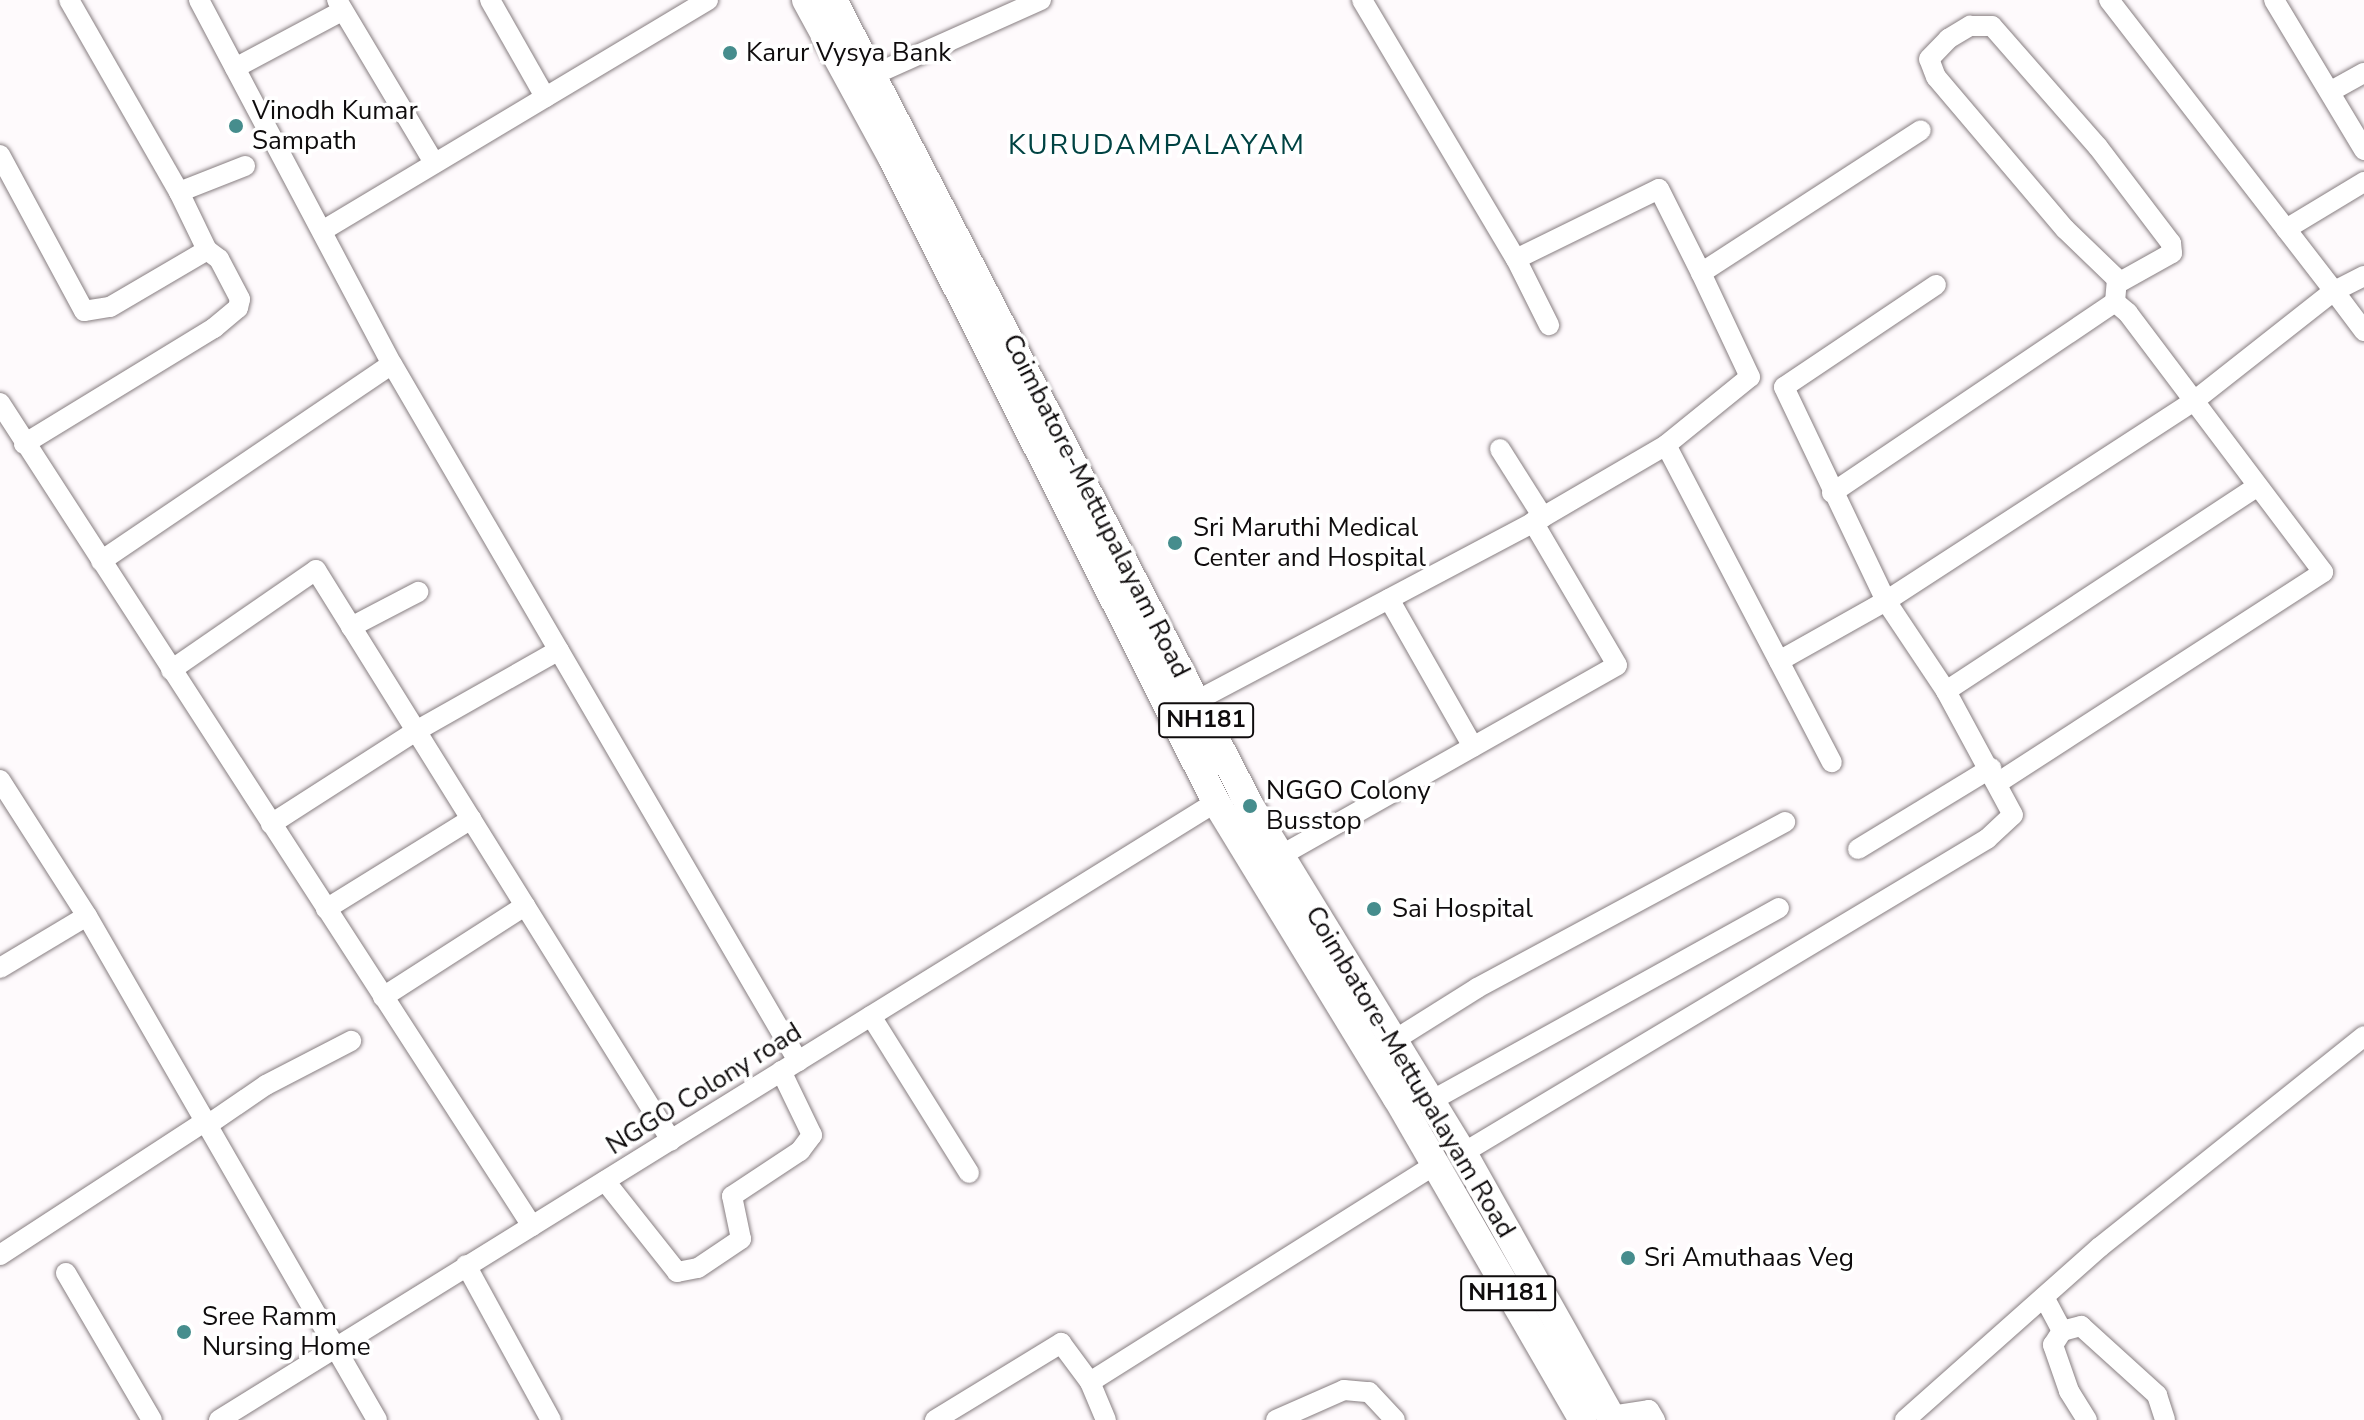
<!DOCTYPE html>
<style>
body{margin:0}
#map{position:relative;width:2364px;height:1420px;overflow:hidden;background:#fefafc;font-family:"Nunito Sans",sans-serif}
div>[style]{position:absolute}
.roads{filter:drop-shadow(0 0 2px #877e81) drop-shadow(0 0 2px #877e81)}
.minor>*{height:20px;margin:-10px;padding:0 10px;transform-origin:10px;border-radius:10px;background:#fff}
.highway>*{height:28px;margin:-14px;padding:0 14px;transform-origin:14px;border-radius:14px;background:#fff}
.dots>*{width:22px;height:22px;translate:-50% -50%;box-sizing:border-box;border:4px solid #fff;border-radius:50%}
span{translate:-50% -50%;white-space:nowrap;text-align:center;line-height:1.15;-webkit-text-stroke:7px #fff;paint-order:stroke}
.shield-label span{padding:2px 6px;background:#fff;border:2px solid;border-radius:6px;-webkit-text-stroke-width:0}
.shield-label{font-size:24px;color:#0f0c0d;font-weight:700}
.poi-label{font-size:26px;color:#0f0c0d}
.left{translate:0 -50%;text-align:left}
.street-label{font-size:26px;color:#0f0c0d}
.neighbourhood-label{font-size:28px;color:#004343;letter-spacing:2px}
</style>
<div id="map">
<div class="roads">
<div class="minor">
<i style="left:199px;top:0;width:412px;rotate:62.1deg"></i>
<i style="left:392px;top:364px;width:807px;rotate:59.78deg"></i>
<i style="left:337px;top:0;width:190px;rotate:59.2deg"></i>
<i style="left:490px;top:0;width:112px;rotate:60.4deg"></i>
<i style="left:1362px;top:0;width:301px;rotate:59.3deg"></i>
<i style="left:1516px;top:259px;width:74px;rotate:63.4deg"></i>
<i style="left:2274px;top:0;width:175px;rotate:59deg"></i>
<i style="left:235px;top:68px;width:119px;rotate:-28.1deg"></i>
<i style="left:873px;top:75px;width:184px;rotate:-24.1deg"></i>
<i style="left:2333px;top:90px;width:35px;rotate:-29deg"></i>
<i style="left:0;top:155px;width:177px;rotate:61.7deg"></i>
<i style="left:84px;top:311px;width:26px;rotate:-9deg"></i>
<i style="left:110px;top:307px;width:113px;rotate:-30.4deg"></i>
<i style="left:179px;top:192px;width:71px;rotate:-21.5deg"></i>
<i style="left:2286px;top:229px;width:91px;rotate:-31.1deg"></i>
<i style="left:322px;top:231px;width:450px;rotate:-30.9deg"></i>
<i style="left:1516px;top:259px;width:159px;rotate:-26.1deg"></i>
<i style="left:1659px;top:189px;width:94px;rotate:63.4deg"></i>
<i style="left:2364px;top:276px;width:34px;rotate:153deg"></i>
<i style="left:2334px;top:291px;width:50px;rotate:53.1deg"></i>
<i style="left:2115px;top:302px;width:23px;rotate:-85deg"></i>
<i style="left:2117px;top:279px;width:72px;rotate:-136.1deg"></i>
<i style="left:2065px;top:229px;width:199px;rotate:-130.3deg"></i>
<i style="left:1936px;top:77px;width:19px;rotate:-111deg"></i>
<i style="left:1929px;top:59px;width:28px;rotate:-46deg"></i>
<i style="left:1948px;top:39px;width:26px;rotate:-31deg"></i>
<i style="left:1970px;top:26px;width:22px"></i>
<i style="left:1992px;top:26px;width:161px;rotate:48.8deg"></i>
<i style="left:2098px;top:147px;width:121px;rotate:52.8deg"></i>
<i style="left:2171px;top:243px;width:10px;rotate:84deg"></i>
<i style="left:2172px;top:253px;width:62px;rotate:150.9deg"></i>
<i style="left:0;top:403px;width:980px;rotate:57.12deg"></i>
<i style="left:24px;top:444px;width:223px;rotate:-31.4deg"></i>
<i style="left:214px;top:328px;width:31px;rotate:-40deg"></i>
<i style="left:238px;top:308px;width:9px;rotate:-77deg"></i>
<i style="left:240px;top:299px;width:45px;rotate:-117.7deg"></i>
<i style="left:219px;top:259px;width:15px;rotate:-143deg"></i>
<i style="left:207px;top:250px;width:64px;rotate:-115.8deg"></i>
<i style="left:179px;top:192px;width:221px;rotate:-119.8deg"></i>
<i style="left:1666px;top:445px;width:358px;rotate:62.4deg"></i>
<i style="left:1500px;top:449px;width:80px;rotate:57.7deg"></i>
<i style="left:1832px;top:493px;width:341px;rotate:-34deg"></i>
<i style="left:101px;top:561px;width:351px;rotate:-34.1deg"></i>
<i style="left:1389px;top:599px;width:170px;rotate:60.4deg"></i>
<i style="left:351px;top:627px;width:76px;rotate:-27.6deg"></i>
<i style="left:1779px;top:661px;width:123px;rotate:-29.3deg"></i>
<i style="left:1886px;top:601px;width:367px;rotate:-33deg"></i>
<i style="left:2194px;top:401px;width:178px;rotate:-38.2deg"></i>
<i style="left:2334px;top:291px;width:368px;rotate:-127.7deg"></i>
<i style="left:171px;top:670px;width:176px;rotate:-34.6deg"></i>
<i style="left:316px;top:570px;width:672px;rotate:58.09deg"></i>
<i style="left:1946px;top:691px;width:373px;rotate:-33.3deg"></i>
<i style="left:1196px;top:701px;width:393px;rotate:-27.9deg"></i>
<i style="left:1543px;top:517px;width:143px;rotate:-30.3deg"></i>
<i style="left:1666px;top:445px;width:108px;rotate:-39deg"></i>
<i style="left:1750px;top:377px;width:115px;rotate:-115.2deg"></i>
<i style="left:1701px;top:273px;width:262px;rotate:-33deg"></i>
<i style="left:0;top:780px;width:161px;rotate:57.4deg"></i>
<i style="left:87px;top:916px;width:581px;rotate:60.08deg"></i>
<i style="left:1999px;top:782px;width:386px;rotate:-32.9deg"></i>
<i style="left:2323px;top:572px;width:324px;rotate:-127deg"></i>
<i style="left:2128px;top:313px;width:17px;rotate:-140deg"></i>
<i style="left:271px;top:824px;width:172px;rotate:-32.7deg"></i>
<i style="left:416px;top:731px;width:164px;rotate:-29.5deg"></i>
<i style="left:1858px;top:849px;width:156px;rotate:-31.3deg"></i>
<i style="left:1280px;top:856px;width:387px;rotate:-29.5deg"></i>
<i style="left:1617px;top:665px;width:166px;rotate:-120.4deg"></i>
<i style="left:326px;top:909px;width:171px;rotate:-31.8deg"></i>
<i style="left:0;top:968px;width:101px;rotate:-30.9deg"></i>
<i style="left:383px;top:997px;width:169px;rotate:-32.7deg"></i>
<i style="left:871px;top:1016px;width:185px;rotate:58deg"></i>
<i style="left:1393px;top:1041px;width:99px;rotate:-32.2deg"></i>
<i style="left:1477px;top:988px;width:350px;rotate:-28.3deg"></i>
<i style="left:1429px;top:1102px;width:400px;rotate:-29deg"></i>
<i style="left:209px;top:1124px;width:69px;rotate:-34.4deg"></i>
<i style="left:266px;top:1085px;width:96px;rotate:-27.4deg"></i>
<i style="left:1463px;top:1153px;width:611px;rotate:-30.93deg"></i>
<i style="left:1987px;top:839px;width:35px;rotate:-43deg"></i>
<i style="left:2013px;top:815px;width:141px;rotate:-118.4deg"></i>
<i style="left:1946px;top:691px;width:108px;rotate:-123.7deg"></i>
<i style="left:1886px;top:601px;width:237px;rotate:-115.5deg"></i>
<i style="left:1784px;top:387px;width:183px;rotate:-33.9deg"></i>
<i style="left:605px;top:1181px;width:116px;rotate:51.6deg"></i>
<i style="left:677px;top:1272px;width:21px;rotate:-11deg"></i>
<i style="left:698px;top:1268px;width:52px;rotate:-34deg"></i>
<i style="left:741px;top:1239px;width:44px;rotate:-101.8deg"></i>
<i style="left:732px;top:1196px;width:82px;rotate:-33.5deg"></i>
<i style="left:800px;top:1151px;width:20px;rotate:-53deg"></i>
<i style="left:812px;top:1135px;width:71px;rotate:-115.8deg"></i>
<i style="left:0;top:1255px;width:247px;rotate:-33.1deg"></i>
<i style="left:466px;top:1265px;width:177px;rotate:61.3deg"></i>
<i style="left:66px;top:1273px;width:170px;rotate:59.7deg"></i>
<i style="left:2044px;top:1297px;width:38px;rotate:62deg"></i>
<i style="left:1090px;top:1382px;width:409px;rotate:-32.2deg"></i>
<i style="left:1611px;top:1416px;width:38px;rotate:-9deg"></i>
<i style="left:1649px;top:1410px;width:12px;rotate:59deg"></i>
<i style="left:219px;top:1420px;width:1173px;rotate:-31.79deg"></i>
<i style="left:935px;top:1420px;width:148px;rotate:-31.4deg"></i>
<i style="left:1061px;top:1343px;width:49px;rotate:53.4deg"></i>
<i style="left:1090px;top:1382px;width:41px;rotate:67.2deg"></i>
<i style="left:1276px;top:1420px;width:74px;rotate:-23.8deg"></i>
<i style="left:1344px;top:1390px;width:25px;rotate:5deg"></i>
<i style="left:1369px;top:1392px;width:38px;rotate:47deg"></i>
<i style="left:1905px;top:1420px;width:261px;rotate:-41.6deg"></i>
<i style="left:2100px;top:1247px;width:338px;rotate:-38.6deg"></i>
<i style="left:2087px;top:1420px;width:34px;rotate:-122deg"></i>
<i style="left:2069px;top:1391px;width:49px;rotate:-109.2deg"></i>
<i style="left:2053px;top:1345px;width:17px;rotate:-57deg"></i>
<i style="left:2062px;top:1331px;width:20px;rotate:-15deg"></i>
<i style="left:2081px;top:1326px;width:103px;rotate:42.2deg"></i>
<i style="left:2157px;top:1395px;width:26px;rotate:72deg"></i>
</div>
<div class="highway">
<i style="left:806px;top:0;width:180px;rotate:61.4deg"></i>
<i style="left:892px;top:158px;width:721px;rotate:63.29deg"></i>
<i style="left:1216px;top:802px;width:347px;rotate:58.6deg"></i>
<i style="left:1397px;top:1098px;width:372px;rotate:60deg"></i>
<i style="left:833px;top:0;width:907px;rotate:62.64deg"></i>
<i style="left:1250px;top:806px;width:407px;rotate:58.5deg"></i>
<i style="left:1463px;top:1153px;width:306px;rotate:60.7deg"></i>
</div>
</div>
<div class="dots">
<i style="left:730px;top:53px;background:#468d8d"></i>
<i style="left:236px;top:126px;background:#468d8d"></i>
<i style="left:1175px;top:543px;background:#468d8d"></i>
<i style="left:1250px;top:806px;background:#468d8d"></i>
<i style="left:1374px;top:909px;background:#468d8d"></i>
<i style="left:1628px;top:1258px;background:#468d8d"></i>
<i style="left:184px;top:1332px;background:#468d8d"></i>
</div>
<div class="shield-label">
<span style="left:1206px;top:720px">NH181</span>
<span style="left:1508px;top:1293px">NH181</span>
</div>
<div class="poi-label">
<span class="left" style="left:746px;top:53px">Karur Vysya Bank</span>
<span class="left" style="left:252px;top:126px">Vinodh Kumar<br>Sampath</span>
<span class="left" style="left:1193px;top:543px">Sri Maruthi Medical<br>Center and Hospital</span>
<span class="left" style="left:1266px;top:806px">NGGO Colony<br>Busstop</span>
<span class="left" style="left:1392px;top:909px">Sai Hospital</span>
<span class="left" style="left:1644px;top:1258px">Sri Amuthaas Veg</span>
<span class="left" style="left:202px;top:1332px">Sree Ramm<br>Nursing Home</span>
</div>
<div class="street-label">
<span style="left:1096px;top:506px;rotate:63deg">Coimbatore-Mettupalayam Road</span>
<span style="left:1410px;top:1072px;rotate:59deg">Coimbatore-Mettupalayam Road</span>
<span style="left:704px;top:1089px;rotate:-32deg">NGGO Colony road</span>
</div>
<div class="neighbourhood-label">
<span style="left:1157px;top:145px">KURUDAMPALAYAM</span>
</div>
</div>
